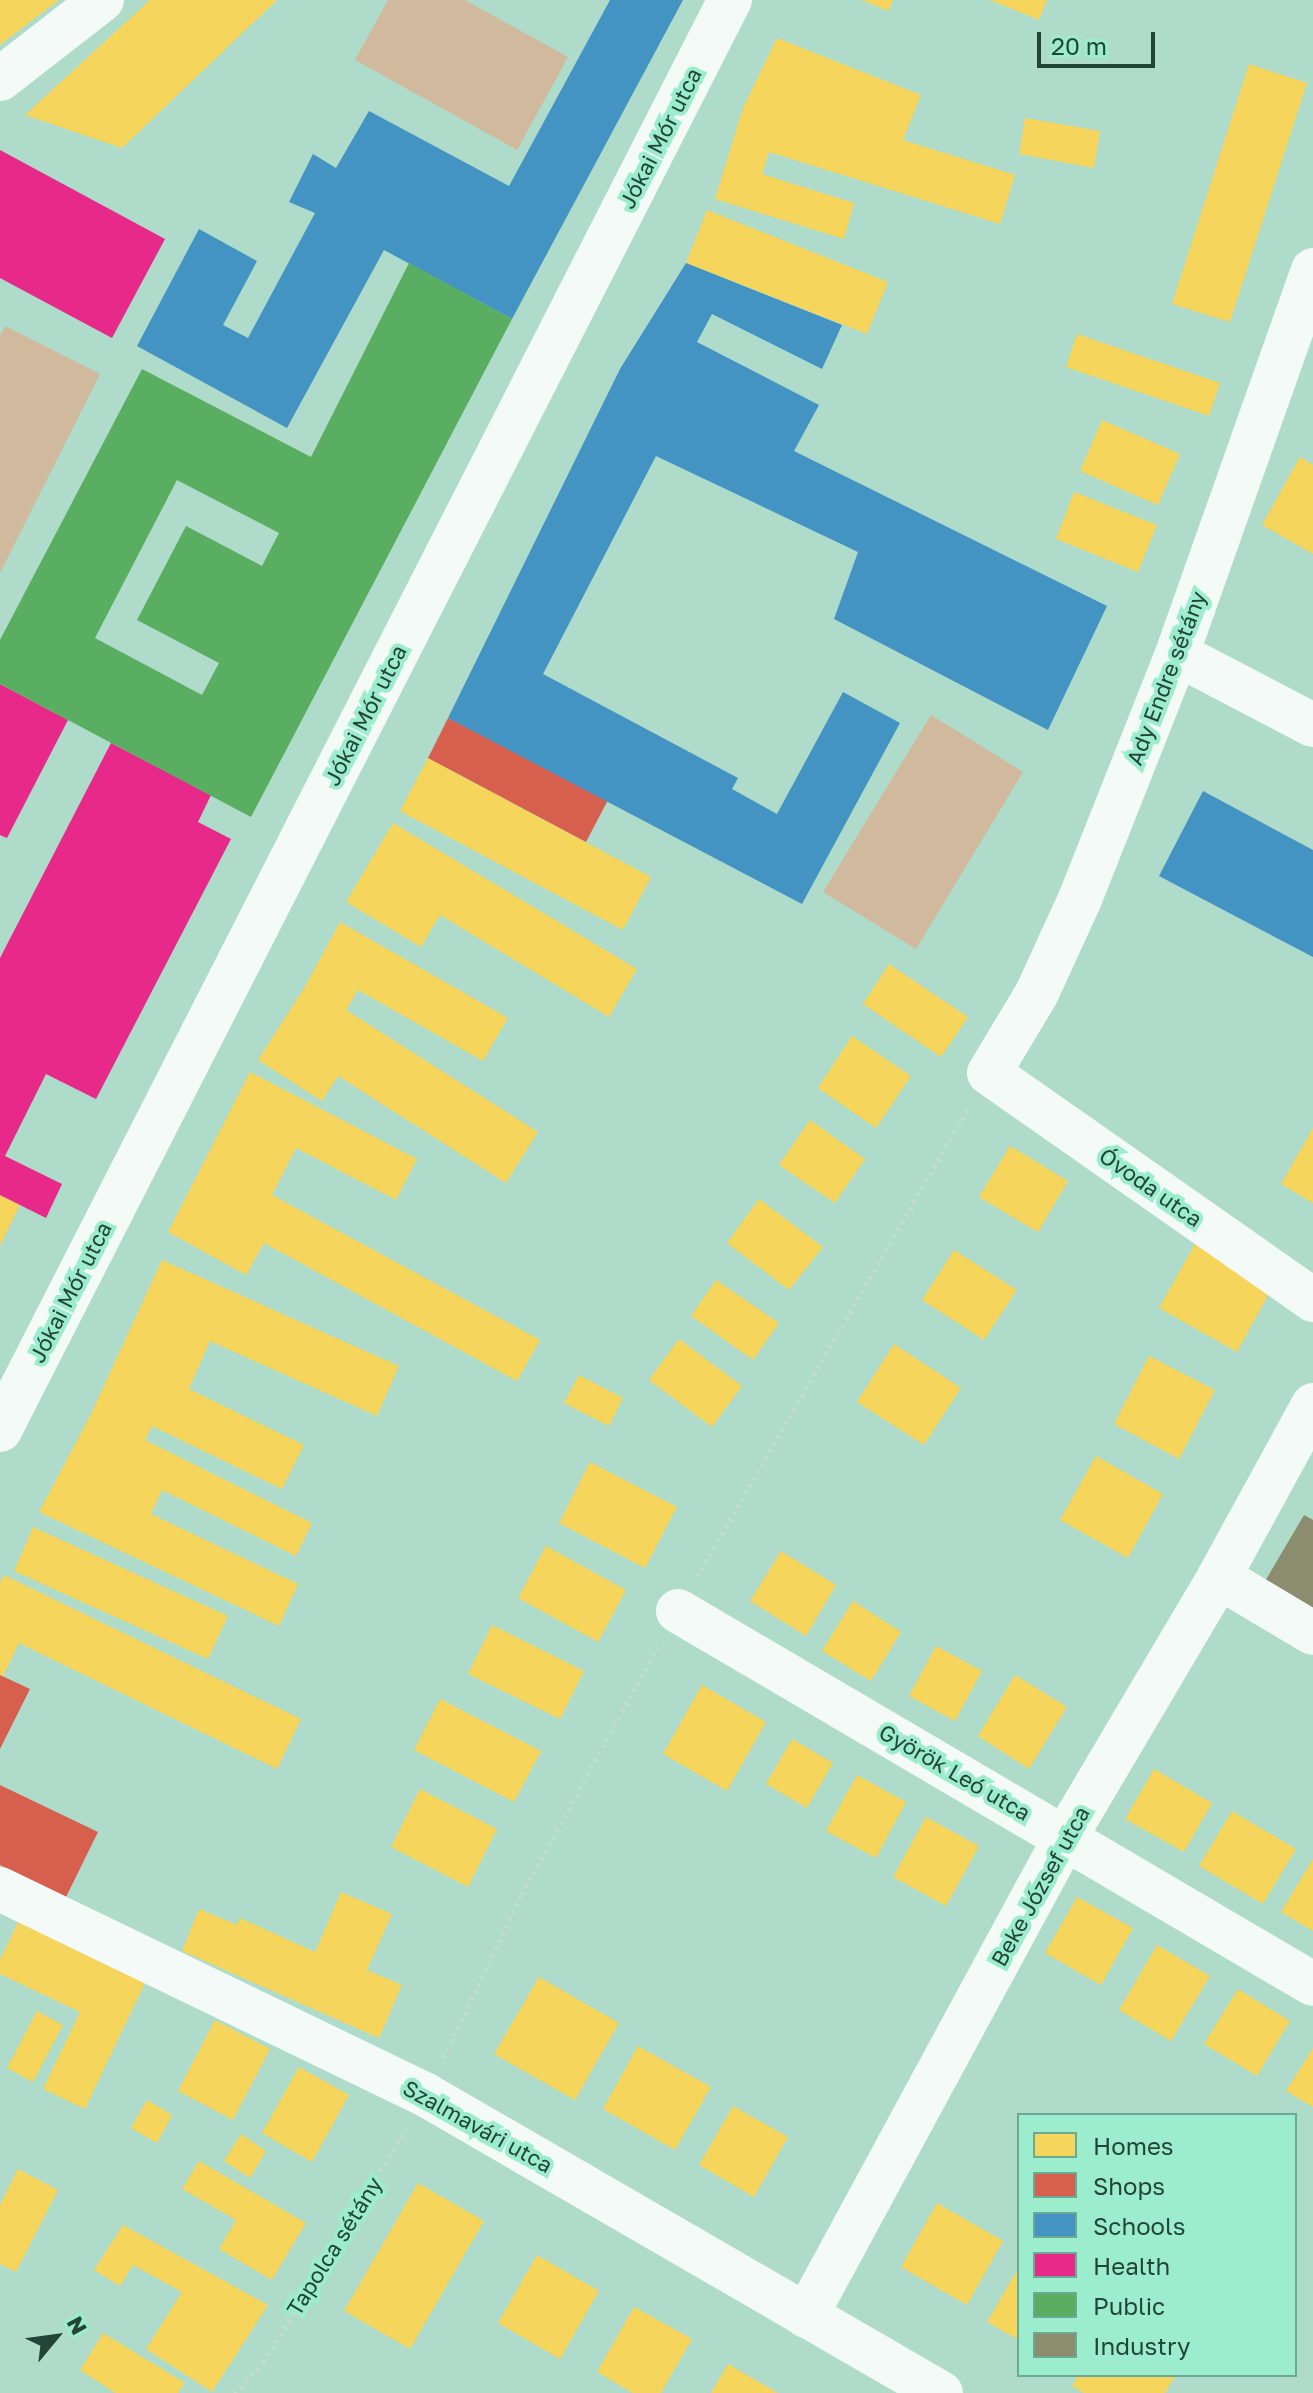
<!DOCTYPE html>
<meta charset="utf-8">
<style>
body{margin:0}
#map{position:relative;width:1313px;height:2393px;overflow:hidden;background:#aedbca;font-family:"Golos Text",sans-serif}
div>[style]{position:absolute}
.green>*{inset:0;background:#d0b99c}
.homes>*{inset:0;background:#f6d55c}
.shops>*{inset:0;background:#d6604d}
.schools>*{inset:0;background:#4393c3}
.health>*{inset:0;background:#e7298a}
.public>*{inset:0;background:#5aae61}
.industry>*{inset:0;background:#8c8c6e}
.path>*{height:5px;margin-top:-2.5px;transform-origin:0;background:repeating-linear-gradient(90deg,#cbdad4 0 2px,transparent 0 8px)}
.minor>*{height:44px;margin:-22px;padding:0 22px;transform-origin:22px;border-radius:22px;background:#f3faf7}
span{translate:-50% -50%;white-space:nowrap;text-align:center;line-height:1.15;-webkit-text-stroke:8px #9cedce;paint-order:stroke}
.street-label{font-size:22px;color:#234438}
.legend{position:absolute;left:1017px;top:2113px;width:280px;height:264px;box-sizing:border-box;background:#9cedce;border:2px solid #6ca992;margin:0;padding:10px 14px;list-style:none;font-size:24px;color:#234438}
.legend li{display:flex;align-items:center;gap:16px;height:40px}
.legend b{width:40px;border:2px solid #6ca992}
.north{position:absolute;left:16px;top:2297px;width:80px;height:80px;-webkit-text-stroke:6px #9cedce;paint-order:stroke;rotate:61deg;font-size:22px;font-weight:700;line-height:32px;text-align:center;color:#234438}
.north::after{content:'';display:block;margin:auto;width:28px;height:36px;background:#234438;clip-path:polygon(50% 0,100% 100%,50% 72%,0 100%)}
.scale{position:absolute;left:1037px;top:32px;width:118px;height:36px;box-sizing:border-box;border:4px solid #234438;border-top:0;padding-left:10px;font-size:24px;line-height:28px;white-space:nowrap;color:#234438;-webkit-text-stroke:6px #9cedce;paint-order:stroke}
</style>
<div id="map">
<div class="green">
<i style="clip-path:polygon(388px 0,465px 0,568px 57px,517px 150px,355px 60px)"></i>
<i style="clip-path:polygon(5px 326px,100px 374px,0 573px,0 336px)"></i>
<i style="clip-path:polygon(931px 715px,1023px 772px,916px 949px,823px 892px)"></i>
</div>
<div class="homes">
<i style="clip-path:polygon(0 0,59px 0,0 45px)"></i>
<i style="clip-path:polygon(150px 0,277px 0,122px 148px,25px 115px)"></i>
<i style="clip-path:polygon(862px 0,893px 0,888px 11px)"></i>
<i style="clip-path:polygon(990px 0,1047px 0,1039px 20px)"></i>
<i style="clip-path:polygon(777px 38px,921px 95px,903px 140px,1015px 175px,1000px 224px,769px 152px,762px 174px,854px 203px,844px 239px,715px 199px,743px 108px)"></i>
<i style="clip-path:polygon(1249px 64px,1307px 83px,1230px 322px,1172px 304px)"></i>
<i style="clip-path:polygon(1025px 118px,1100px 131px,1094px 168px,1019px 154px)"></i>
<i style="clip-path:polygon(707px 210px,888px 282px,867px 334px,686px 263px)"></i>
<i style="clip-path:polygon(1077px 334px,1220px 383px,1209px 416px,1066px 367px)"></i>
<i style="clip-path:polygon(1102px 420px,1180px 454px,1158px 505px,1080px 471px)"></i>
<i style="clip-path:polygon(1300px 457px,1313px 465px,1313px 554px,1262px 525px)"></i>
<i style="clip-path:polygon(1074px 492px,1157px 525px,1138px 572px,1056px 539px)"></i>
<i style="clip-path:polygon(428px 758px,651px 877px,623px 930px,400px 811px)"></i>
<i style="clip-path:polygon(393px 823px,637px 969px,609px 1017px,440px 915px,421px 947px,346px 902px)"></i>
<i style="clip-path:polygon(340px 922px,508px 1018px,483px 1061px,358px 990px,346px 1010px,538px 1132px,506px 1183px,338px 1076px,322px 1101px,258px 1060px,306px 985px)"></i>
<i style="clip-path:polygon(889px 964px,968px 1017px,941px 1057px,863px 1004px)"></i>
<i style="clip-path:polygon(852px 1036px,911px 1076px,876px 1128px,818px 1088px)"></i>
<i style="clip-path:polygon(250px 1072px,417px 1159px,396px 1200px,296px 1148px,272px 1195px,540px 1340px,517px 1381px,264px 1243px,246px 1275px,168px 1232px)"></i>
<i style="clip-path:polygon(810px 1120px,865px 1159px,835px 1203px,779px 1165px)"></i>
<i style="clip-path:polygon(1313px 1128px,1313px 1203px,1281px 1184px)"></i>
<i style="clip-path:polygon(1010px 1146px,1068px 1181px,1038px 1232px,979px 1197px)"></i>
<i style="clip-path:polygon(0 1195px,20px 1205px,0 1246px)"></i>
<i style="clip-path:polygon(759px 1199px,823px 1247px,789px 1290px,727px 1243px)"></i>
<i style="clip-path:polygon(1195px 1244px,1272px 1288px,1237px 1352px,1159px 1308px)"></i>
<i style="clip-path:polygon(954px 1250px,1017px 1290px,984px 1340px,922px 1300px)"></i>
<i style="clip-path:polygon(162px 1260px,399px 1366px,377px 1416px,210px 1341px,189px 1389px,304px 1445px,282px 1489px,152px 1426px,145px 1440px,312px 1523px,296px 1556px,162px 1490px,151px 1514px,298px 1584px,279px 1626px,39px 1512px,91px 1414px)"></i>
<i style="clip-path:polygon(716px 1280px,779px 1323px,753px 1360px,691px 1316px)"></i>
<i style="clip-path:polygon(679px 1339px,742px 1386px,712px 1427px,649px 1380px)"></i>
<i style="clip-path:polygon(894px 1344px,961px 1388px,924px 1445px,857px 1402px)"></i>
<i style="clip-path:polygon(1149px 1356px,1215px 1390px,1179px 1459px,1114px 1424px)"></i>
<i style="clip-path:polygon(579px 1375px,623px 1398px,609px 1426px,564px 1403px)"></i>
<i style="clip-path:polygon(1096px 1456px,1163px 1494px,1128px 1558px,1060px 1520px)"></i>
<i style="clip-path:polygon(590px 1462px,677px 1507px,645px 1568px,559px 1523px)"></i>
<i style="clip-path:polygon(33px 1527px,228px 1616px,208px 1659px,14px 1571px)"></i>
<i style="clip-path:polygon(546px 1546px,626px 1590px,598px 1642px,518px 1598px)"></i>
<i style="clip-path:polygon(781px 1551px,836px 1585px,806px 1636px,750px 1601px)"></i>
<i style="clip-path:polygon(4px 1575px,301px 1719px,277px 1769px,19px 1643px,3px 1676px,0 1675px,0 1583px)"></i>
<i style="clip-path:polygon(853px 1601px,901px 1632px,871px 1681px,822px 1651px)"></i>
<i style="clip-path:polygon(492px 1625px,584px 1671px,560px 1719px,468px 1674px)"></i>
<i style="clip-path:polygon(936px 1646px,982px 1671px,955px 1721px,909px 1696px)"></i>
<i style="clip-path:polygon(1015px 1675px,1067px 1707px,1029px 1769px,978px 1736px)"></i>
<i style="clip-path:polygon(702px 1685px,766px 1722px,727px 1791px,663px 1754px)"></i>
<i style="clip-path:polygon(440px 1699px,541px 1751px,514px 1802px,414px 1750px)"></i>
<i style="clip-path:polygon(792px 1739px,833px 1763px,807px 1808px,766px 1784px)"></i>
<i style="clip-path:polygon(1154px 1769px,1212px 1803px,1184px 1852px,1125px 1819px)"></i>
<i style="clip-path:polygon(857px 1775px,906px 1802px,876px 1858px,826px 1831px)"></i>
<i style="clip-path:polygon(420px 1789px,497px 1829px,468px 1887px,391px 1847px)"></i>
<i style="clip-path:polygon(1232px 1811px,1296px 1849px,1263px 1904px,1199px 1866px)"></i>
<i style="clip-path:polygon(926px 1817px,979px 1846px,946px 1906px,893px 1877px)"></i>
<i style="clip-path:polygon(1313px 1859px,1313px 1931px,1281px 1912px)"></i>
<i style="clip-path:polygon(341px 1892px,392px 1914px,367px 1970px,402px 1985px,379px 2038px,182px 1951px,199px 1909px,237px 1925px,240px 1918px,315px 1952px)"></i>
<i style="clip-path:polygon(1077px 1897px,1133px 1928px,1101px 1985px,1045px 1953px)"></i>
<i style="clip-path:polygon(18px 1922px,145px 1983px,85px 2109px,43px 2089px,80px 2012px,0 1974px,0 1960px)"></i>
<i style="clip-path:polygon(1157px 1945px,1210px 1976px,1171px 2041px,1119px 2010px)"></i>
<i style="clip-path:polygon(539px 1977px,619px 2023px,575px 2100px,494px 2054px)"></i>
<i style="clip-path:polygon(1238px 1989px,1290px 2021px,1257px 2076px,1204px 2044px)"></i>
<i style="clip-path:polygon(37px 2011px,63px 2025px,33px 2082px,7px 2068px)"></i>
<i style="clip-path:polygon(215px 2020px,270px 2049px,233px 2120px,178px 2091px)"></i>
<i style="clip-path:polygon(638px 2046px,711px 2087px,675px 2150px,603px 2109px)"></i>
<i style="clip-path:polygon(1313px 2048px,1313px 2107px,1286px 2091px)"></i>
<i style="clip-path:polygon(299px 2067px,349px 2095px,312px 2162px,262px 2133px)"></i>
<i style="clip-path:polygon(147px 2100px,172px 2115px,157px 2143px,131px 2128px)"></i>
<i style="clip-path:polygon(733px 2106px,788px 2137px,754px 2197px,699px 2165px)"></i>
<i style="clip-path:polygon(241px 2134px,266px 2151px,250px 2178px,224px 2161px)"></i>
<i style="clip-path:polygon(199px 2161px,306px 2223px,272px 2280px,219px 2249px,236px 2220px,182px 2189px)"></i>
<i style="clip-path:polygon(18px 2169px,58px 2190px,16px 2272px,0 2264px,0 2205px)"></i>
<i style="clip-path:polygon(418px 2183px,484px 2221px,410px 2349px,344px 2311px)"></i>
<i style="clip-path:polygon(937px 2203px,1003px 2241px,967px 2305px,901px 2267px)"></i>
<i style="clip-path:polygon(123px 2225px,268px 2305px,212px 2392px,146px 2349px,182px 2292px,133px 2265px,120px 2286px,94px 2270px)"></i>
<i style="clip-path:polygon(537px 2255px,599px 2291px,560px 2359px,498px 2323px)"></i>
<i style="clip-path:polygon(1019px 2267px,1019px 2340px,987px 2322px)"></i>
<i style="clip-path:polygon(634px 2307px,692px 2339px,661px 2393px,633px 2393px,597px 2372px)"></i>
<i style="clip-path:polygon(103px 2333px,185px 2383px,178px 2393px,115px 2393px,80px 2370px)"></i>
<i style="clip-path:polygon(728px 2364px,778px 2393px,711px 2393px)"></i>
<i style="clip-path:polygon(1079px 2375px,1176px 2375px,1165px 2393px,1084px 2393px,1072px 2386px)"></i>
</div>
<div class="shops">
<i style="clip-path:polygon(448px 718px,608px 800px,586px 842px,428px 758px)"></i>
<i style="clip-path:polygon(0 1675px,30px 1689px,0 1749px)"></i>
<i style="clip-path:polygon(0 1785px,98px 1832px,66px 1897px,0 1865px)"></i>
</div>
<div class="schools">
<i style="clip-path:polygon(610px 0,683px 0,512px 319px,384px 250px,287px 428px,137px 346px,199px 229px,257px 261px,223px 325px,248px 338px,315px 213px,289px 202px,313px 154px,336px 168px,369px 111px,509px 186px)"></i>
<i style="clip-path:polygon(686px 263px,842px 325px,822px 369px,712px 314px,697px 342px,819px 405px,794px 451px,1107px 606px,1048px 730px,834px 619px,858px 552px,656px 456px,543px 674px,738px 778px,732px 789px,777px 814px,843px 692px,900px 723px,802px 904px,448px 718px,620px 369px)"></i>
<i style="clip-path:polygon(1203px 791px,1313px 850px,1313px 957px,1159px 876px)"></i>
</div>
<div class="health">
<i style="clip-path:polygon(0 150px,165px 239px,112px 338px,0 278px)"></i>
<i style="clip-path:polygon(0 684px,68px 720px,7px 838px,0 835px)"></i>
<i style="clip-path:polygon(111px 743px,211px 795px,198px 822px,231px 839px,96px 1099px,46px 1074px,5px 1156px,62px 1184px,46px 1218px,0 1195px,0 958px)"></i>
</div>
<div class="public">
<i style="clip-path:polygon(evenodd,409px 263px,512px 319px,251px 817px,0 684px,0 640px,142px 369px,311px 457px,409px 263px,177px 480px,279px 533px,262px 566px,186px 526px,137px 620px,219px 663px,202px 695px,95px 638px,177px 480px)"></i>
</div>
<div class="industry">
<i style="clip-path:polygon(1304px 1515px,1313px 1520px,1313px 1611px,1264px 1583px)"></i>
</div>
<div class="path">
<i style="left:698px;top:1576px;width:542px;rotate:-59.98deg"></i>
<i style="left:444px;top:2057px;width:181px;rotate:-64.4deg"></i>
<i style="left:522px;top:1894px;width:282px;rotate:-61.2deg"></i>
<i style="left:235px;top:2393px;width:42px;rotate:-46.9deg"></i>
<i style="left:264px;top:2362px;width:273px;rotate:-58.6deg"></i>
</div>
<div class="minor">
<i style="left:0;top:79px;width:129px;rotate:-37.8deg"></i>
<i style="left:1313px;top:270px;width:407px;rotate:109.5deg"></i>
<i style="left:1177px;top:654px;width:264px;rotate:111.6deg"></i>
<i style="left:1080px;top:899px;width:103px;rotate:114.6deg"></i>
<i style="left:1037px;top:993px;width:93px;rotate:121deg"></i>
<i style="left:989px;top:1073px;width:396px;rotate:35deg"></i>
<i style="left:1177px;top:654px;width:153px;rotate:27.6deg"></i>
<i style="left:0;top:1430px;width:1606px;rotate:-62.96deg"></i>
<i style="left:1219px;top:1577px;width:109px;rotate:30.8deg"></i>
<i style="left:678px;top:1611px;width:736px;rotate:30.43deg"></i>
<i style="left:0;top:1889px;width:473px;rotate:25.8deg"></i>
<i style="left:426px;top:2095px;width:595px;rotate:30.06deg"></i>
<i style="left:806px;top:2316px;width:546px;rotate:-61.56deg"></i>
<i style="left:1066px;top:1836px;width:301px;rotate:-59.4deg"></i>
<i style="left:1219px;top:1577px;width:196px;rotate:-61.3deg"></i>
</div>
<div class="street-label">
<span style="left:660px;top:138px;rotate:-63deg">Jókai Mór utca</span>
<span style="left:1166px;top:678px;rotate:-69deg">Ady Endre sétány</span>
<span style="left:365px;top:715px;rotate:-63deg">Jókai Mór utca</span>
<span style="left:1151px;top:1187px;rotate:35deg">Óvoda utca</span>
<span style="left:70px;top:1292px;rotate:-63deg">Jókai Mór utca</span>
<span style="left:955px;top:1772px;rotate:30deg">Györök Leó utca</span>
<span style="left:1040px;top:1886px;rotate:-61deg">Beke József utca</span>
<span style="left:478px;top:2126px;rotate:29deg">Szalmavári utca</span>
<span style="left:334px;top:2246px;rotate:-58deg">Tapolca sétány</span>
</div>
<ul class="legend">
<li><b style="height:22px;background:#f6d55c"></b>Homes</li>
<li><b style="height:22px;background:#d6604d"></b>Shops</li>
<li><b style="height:22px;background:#4393c3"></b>Schools</li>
<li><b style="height:22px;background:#e7298a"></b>Health</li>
<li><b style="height:22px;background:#5aae61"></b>Public</li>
<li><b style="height:22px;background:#8c8c6e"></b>Industry</li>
</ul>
<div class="north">N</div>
<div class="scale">20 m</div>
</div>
